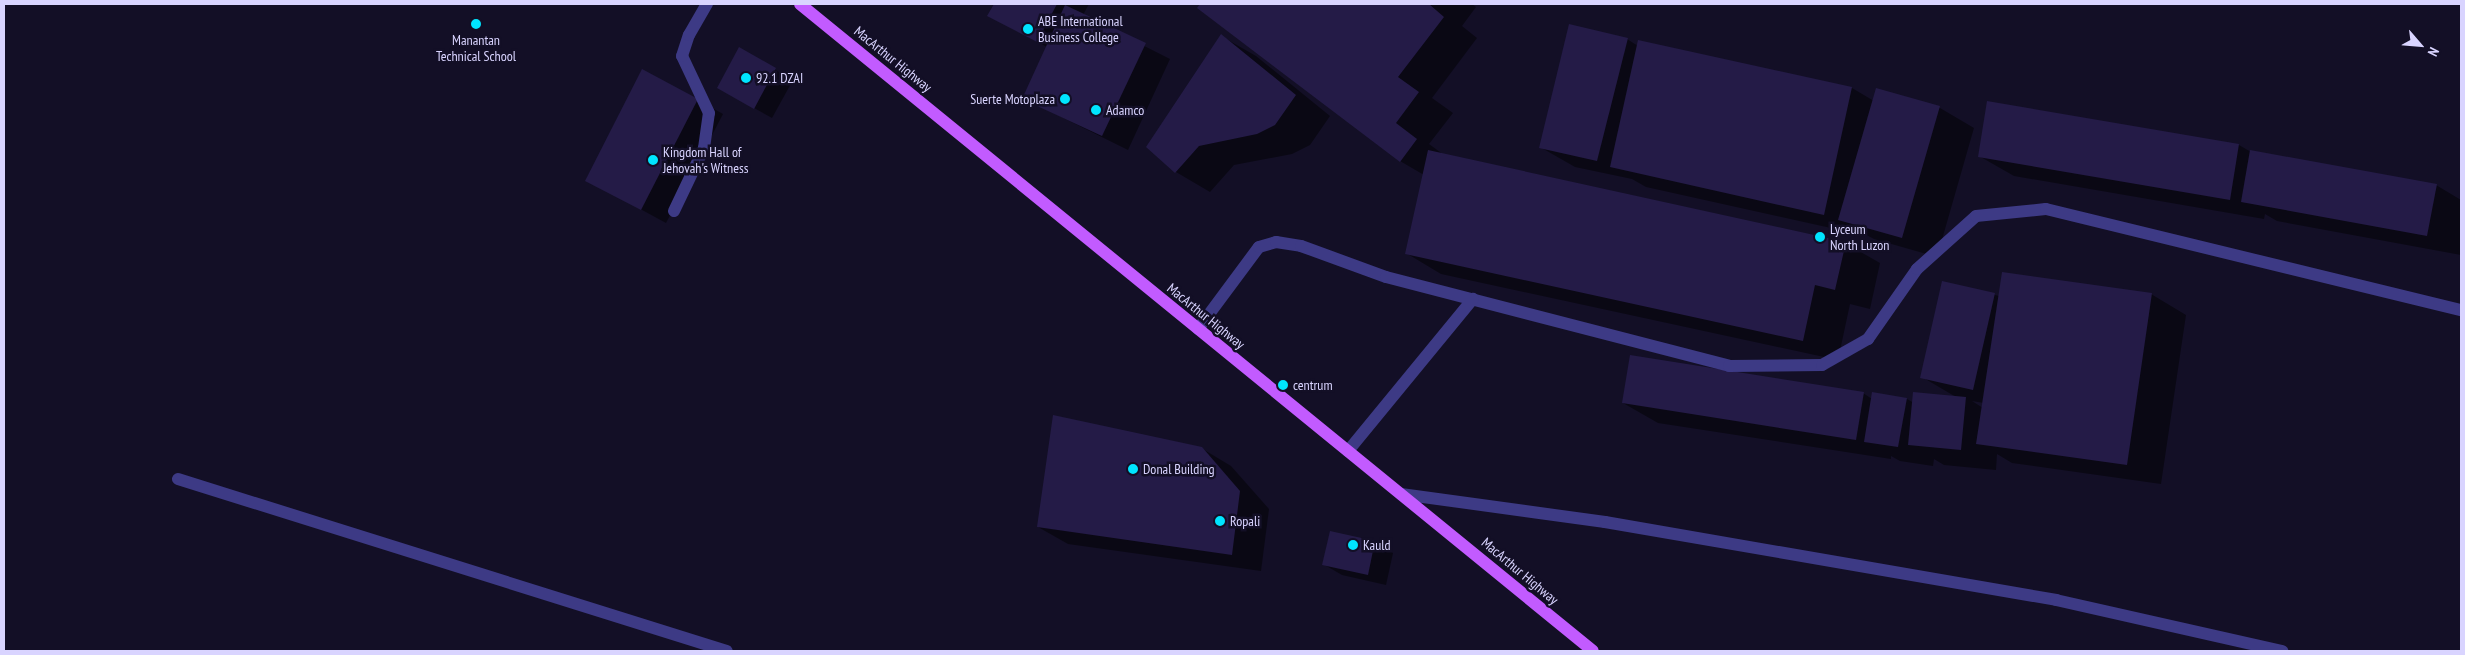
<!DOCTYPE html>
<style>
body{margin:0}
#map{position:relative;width:2465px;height:655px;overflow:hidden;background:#130f26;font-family:"PT Sans Narrow",sans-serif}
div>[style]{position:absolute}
.shadow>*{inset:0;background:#0007}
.building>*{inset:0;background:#241b47}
.minor>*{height:12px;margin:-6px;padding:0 6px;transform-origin:6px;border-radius:6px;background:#3d3a85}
.major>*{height:12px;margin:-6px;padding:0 6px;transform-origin:6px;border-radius:6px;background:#c25bff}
.dots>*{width:14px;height:14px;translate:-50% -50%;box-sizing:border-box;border:2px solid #130f26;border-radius:50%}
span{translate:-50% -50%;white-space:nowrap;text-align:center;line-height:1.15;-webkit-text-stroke:5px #130f26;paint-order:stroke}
.poi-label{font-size:14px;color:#d9d4ff}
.left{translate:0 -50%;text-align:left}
.right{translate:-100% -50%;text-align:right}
.street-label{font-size:14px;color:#d9d4ff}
.frame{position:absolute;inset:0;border:5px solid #d9d4ff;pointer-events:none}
.north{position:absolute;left:2395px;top:20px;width:50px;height:50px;-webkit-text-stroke:4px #130f26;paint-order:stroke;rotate:117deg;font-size:14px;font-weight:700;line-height:20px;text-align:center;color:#d9d4ff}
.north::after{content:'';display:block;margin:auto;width:18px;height:22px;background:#d9d4ff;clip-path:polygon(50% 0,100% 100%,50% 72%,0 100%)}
</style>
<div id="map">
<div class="shadow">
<i style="clip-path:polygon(995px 4px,1089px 4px,1083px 15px,1170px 59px,1128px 150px,1023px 98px,1047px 47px,989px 16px)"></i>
<i style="clip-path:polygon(1202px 4px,1472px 4px,1476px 7px,1462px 26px,1477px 38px,1432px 98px,1453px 113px,1429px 144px,1444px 155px,1845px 243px,1880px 263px,1870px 309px,1850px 304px,1838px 360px,1441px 274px,1406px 253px,1424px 175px,1400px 161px,1198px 8px)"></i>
<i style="clip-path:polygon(1221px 36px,1256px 56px,1330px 116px,1310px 145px,1292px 154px,1234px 165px,1210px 192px,1176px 172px,1147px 147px)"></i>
<i style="clip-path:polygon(1627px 39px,1638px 46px,1639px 41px,1852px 88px,1874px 101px,1877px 90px,1940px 108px,1974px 128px,1937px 257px,1874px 239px,1859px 231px,1858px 234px,1646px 187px,1632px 179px,1575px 167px,1540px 147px)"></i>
<i style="clip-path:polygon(739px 49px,793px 80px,772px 118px,718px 88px)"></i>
<i style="clip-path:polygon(698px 100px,723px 114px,666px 223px,587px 180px)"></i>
<i style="clip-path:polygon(1988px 102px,2239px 145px,2251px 152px,2436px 185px,2461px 200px,2461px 255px,2277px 221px,2265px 214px,2264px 219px,2014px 176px,1979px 156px)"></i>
<i style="clip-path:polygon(evenodd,1943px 282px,1999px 296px,2151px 294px,2186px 315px,2161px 484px,2012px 463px,1997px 454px,1996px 470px,1944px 465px,1934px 459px,1933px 466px,1900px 461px,1891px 456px,1891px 459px,1658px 423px,1623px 403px,1863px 393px,1872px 399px,1907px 399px,1914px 403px,1956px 397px,1922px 377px,1943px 282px,1972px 401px,1984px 403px,1983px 408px,1972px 401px)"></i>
<i style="clip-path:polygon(1201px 448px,1231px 466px,1269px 509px,1261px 571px,1068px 544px,1038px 527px)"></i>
<i style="clip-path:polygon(1331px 532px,1375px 542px,1393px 553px,1386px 585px,1342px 575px,1323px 564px)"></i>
</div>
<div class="building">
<i style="clip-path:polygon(994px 4px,1057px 4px,1037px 42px,987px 16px)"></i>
<i style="clip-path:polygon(1200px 4px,1429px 4px,1444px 17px,1398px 77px,1419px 92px,1396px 123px,1417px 139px,1400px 162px,1197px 8px)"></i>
<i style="clip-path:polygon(1065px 5px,1146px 43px,1102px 136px,1022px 99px)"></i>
<i style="clip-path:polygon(1569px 24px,1628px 38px,1597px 161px,1539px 148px)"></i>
<i style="clip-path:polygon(1221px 34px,1296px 95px,1275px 125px,1257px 134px,1199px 146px,1175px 173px,1146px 147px)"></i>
<i style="clip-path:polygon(1638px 40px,1852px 87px,1824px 215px,1610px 167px)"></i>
<i style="clip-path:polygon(739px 47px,776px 68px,754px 109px,717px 88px)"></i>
<i style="clip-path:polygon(642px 69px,698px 99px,641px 210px,585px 181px)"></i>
<i style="clip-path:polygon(1876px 88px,1940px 106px,1902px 238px,1838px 220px)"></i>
<i style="clip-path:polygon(1987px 101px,2239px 144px,2230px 200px,1978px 157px)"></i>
<i style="clip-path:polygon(1428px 150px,1846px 242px,1835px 290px,1815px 285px,1803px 341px,1405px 254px)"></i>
<i style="clip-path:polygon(2250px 150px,2437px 184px,2427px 236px,2241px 202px)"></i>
<i style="clip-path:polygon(2002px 272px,2152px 293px,2127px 465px,1976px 444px)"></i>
<i style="clip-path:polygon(1942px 281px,1995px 293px,1973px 390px,1920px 378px)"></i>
<i style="clip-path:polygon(1630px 355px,1864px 392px,1856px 440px,1622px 403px)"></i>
<i style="clip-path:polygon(1872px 392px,1907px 398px,1898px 447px,1864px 442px)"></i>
<i style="clip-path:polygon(1913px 392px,1966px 397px,1961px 450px,1908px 445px)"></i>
<i style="clip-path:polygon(1053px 415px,1202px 447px,1240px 491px,1232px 555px,1037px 527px)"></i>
<i style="clip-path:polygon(1330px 531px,1375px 541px,1368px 575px,1322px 565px)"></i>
</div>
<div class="minor">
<i style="left:674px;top:211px;width:70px;rotate:-64.5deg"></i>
<i style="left:704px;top:148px;width:35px;rotate:-82deg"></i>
<i style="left:709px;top:113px;width:63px;rotate:-115.3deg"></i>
<i style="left:682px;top:56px;width:22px;rotate:-72deg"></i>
<i style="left:689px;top:35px;width:36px;rotate:-60deg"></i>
<i style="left:1198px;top:329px;width:102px;rotate:-53.4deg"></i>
<i style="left:1259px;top:247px;width:18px;rotate:-16deg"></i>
<i style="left:1276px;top:242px;width:25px;rotate:9deg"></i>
<i style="left:1301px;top:246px;width:90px;rotate:20deg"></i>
<i style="left:1386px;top:277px;width:354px;rotate:14.5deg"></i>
<i style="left:1729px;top:366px;width:93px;rotate:-0.6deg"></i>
<i style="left:1822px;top:365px;width:53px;rotate:-29.5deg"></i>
<i style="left:1868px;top:339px;width:85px;rotate:-55deg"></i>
<i style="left:1917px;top:269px;width:79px;rotate:-41.9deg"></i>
<i style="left:1976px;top:216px;width:70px;rotate:-5.7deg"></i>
<i style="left:2046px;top:209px;width:427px;rotate:13.7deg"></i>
<i style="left:1348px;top:451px;width:197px;rotate:-50.6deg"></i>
<i style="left:178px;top:479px;width:575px;rotate:17.4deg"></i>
<i style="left:1401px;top:494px;width:206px;rotate:7.8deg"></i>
<i style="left:1605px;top:522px;width:458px;rotate:9.8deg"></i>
<i style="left:2056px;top:600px;width:232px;rotate:12.7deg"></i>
</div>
<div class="major">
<i style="left:800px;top:4px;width:1023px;rotate:39.21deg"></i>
</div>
<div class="dots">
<i style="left:476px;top:24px;background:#00e5ff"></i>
<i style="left:1028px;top:29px;background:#00e5ff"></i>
<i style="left:746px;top:78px;background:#00e5ff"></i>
<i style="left:1065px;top:99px;background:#00e5ff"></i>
<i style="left:1096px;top:110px;background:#00e5ff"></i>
<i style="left:653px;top:160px;background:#00e5ff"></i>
<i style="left:1820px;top:237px;background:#00e5ff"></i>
<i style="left:1283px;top:385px;background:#00e5ff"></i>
<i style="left:1133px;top:469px;background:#00e5ff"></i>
<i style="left:1220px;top:521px;background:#00e5ff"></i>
<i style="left:1353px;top:545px;background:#00e5ff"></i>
</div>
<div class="poi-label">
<span class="left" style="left:1038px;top:29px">ABE International<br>Business College</span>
<span style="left:476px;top:48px">Manantan<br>Technical School</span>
<span class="left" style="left:756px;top:78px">92.1 DZAI</span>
<span class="right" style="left:1055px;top:99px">Suerte Motoplaza</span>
<span class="left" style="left:1106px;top:110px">Adamco</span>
<span class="left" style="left:663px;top:160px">Kingdom Hall of<br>Jehovah's Witness</span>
<span class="left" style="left:1830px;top:237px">Lyceum<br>North Luzon</span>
<span class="left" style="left:1293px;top:385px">centrum</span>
<span class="left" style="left:1143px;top:469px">Donal Building</span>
<span class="left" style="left:1230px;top:521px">Ropali</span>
<span class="left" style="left:1363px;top:545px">Kauld</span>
</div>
<div class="street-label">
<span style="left:893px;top:59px;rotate:39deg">MacArthur Highway</span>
<span style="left:1206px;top:316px;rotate:39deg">MacArthur Highway</span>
<span style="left:1520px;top:571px;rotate:40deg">MacArthur Highway</span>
</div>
<div class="frame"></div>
<div class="north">N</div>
</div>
